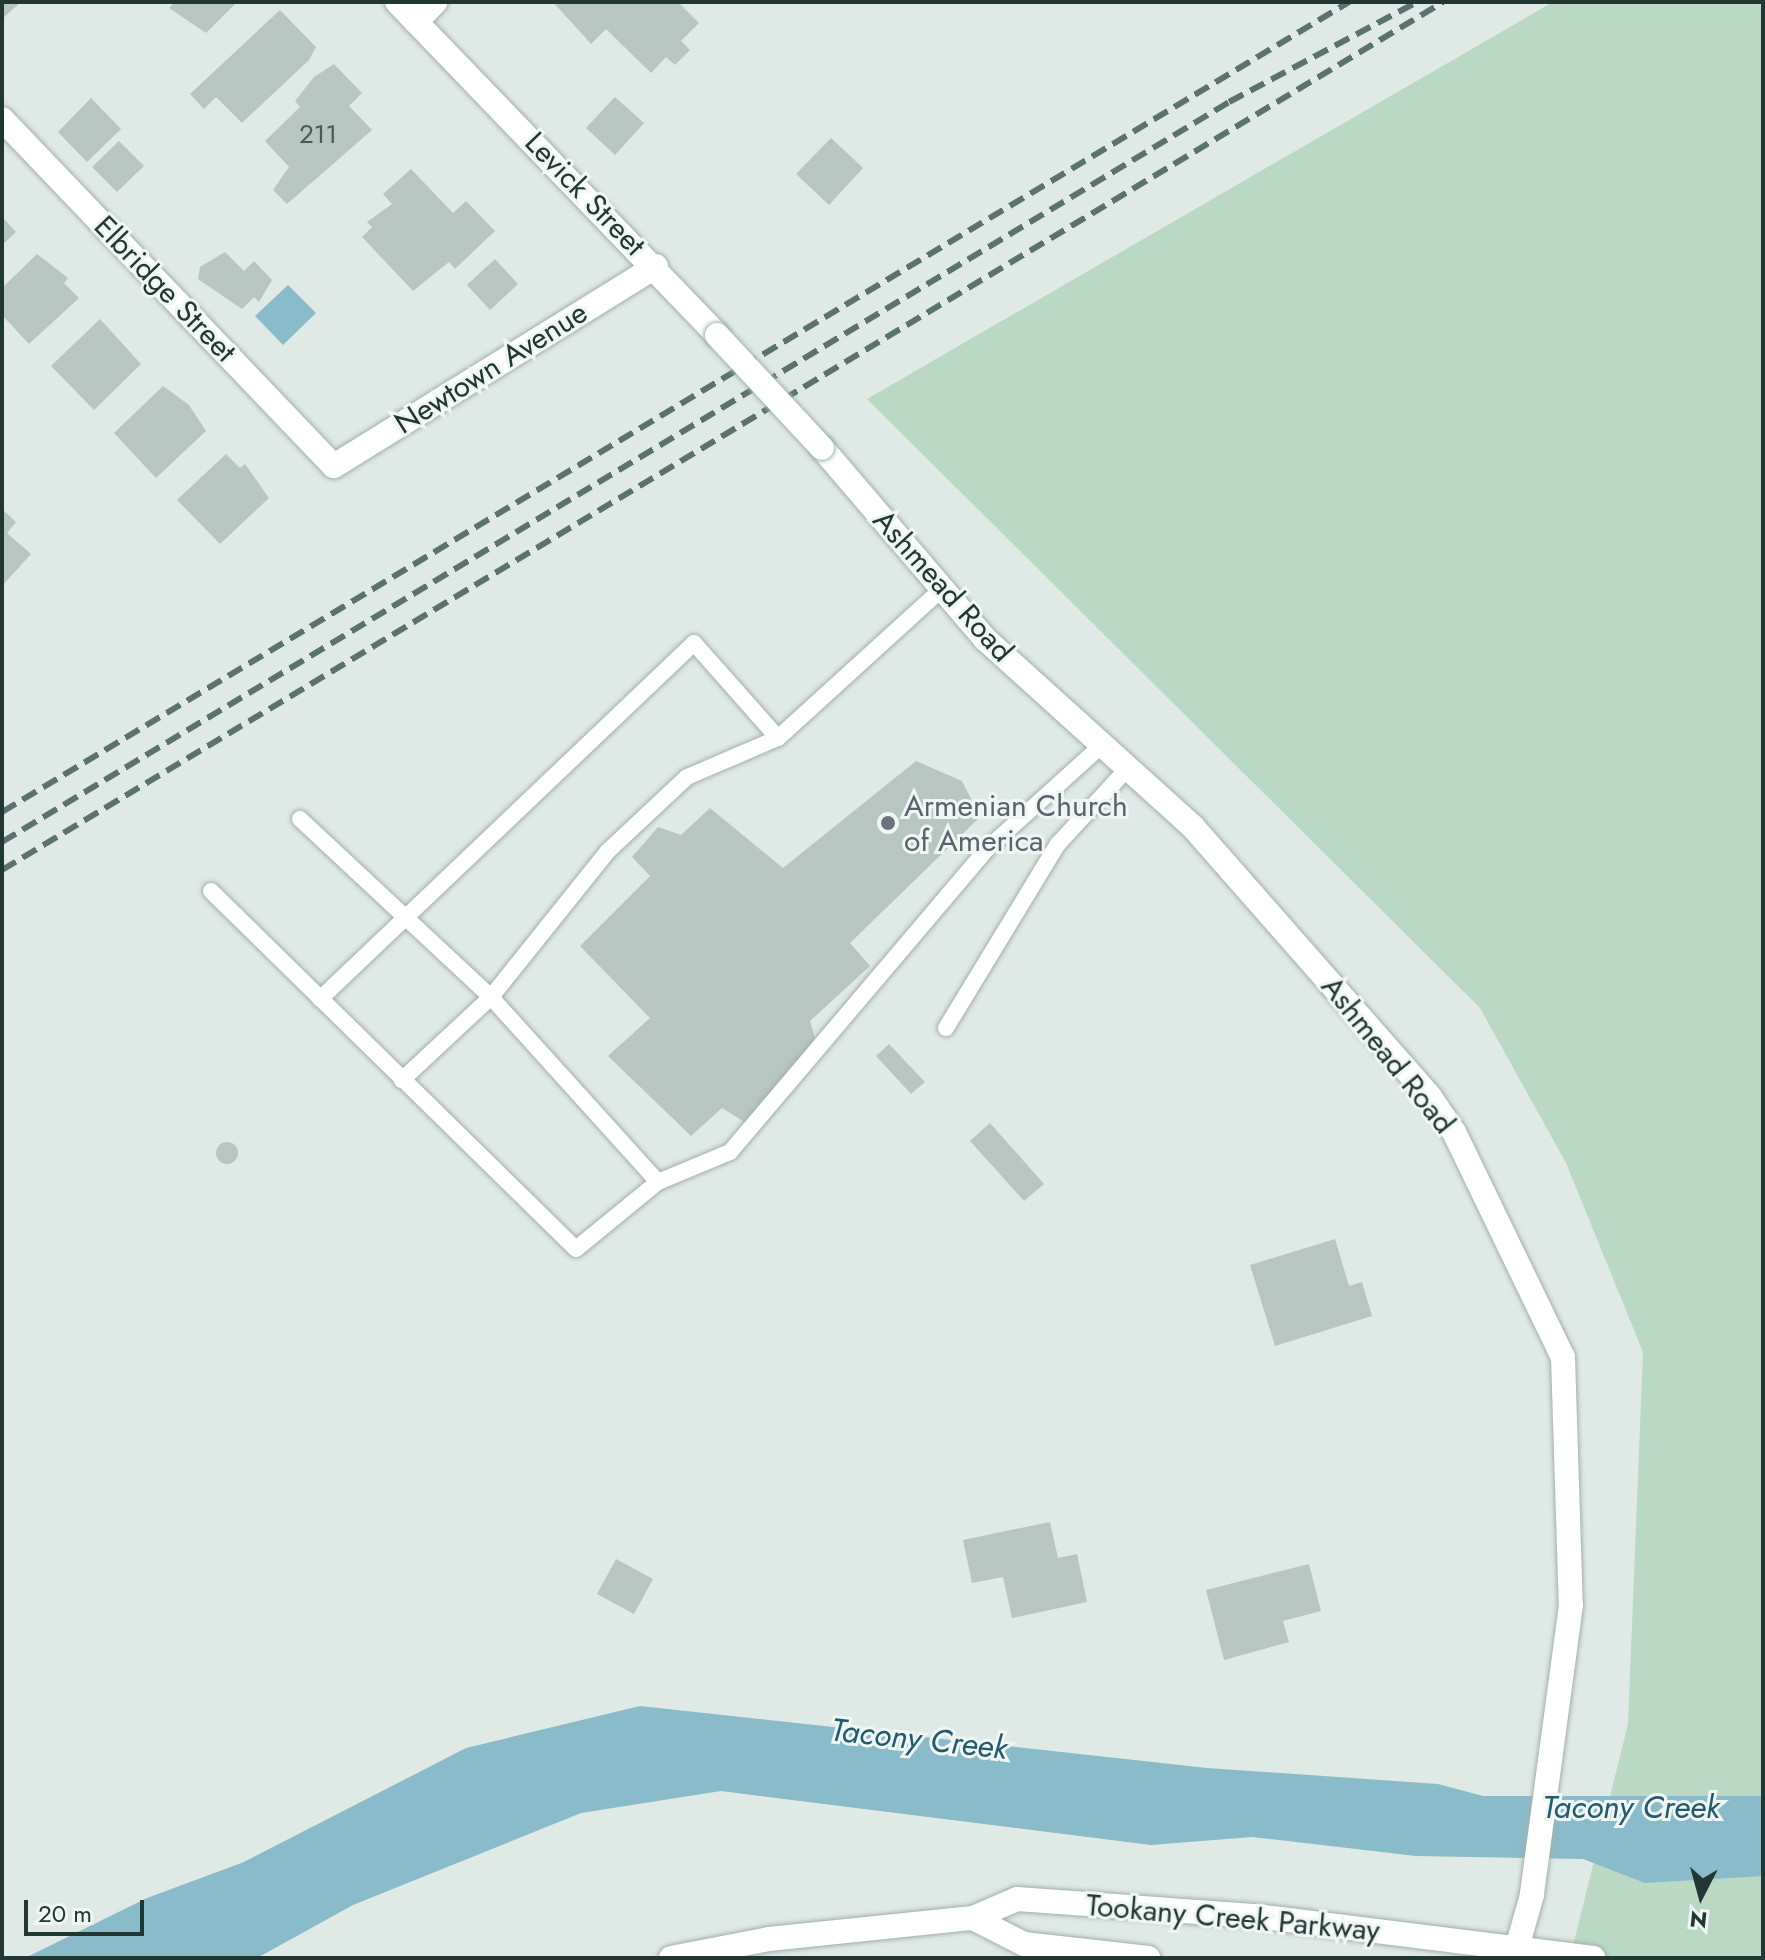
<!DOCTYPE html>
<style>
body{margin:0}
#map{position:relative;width:1765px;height:1960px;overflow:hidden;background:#dfe9e5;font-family:Jost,sans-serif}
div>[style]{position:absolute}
.green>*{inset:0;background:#b9d9c4}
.water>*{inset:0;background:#8abbcb}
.building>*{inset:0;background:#b7c6c1}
.round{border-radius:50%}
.roads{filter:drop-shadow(0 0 2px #a2b0ac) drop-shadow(0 0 2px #a2b0ac)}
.lane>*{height:16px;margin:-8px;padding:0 8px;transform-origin:8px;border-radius:8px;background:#fff}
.street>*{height:24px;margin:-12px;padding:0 12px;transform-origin:12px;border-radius:12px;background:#fff}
.secondary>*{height:24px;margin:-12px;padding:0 12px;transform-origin:12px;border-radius:12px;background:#fff}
.rail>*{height:6px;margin-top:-3px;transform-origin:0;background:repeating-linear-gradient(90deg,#5b736f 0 16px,transparent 0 24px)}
.bridges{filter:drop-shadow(0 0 2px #9fb4ae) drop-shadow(0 0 2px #9fb4ae)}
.secondary-bridge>*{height:24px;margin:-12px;padding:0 12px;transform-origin:12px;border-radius:12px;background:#fff}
.dots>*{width:22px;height:22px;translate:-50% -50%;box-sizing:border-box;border:4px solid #eff6f3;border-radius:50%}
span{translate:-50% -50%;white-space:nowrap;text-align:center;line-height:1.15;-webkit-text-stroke:6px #eff6f3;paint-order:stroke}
.number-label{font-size:26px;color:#465b56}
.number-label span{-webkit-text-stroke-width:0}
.street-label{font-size:30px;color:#213733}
.worship-label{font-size:30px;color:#5b616d}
.left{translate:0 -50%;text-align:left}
.water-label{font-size:32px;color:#205b6e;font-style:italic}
.frame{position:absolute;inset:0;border:4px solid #213733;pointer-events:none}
.north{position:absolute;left:1661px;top:1856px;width:80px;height:80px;-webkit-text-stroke:6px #eff6f3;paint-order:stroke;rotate:186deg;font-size:22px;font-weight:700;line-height:32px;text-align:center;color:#213733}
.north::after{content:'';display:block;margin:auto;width:28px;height:36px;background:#213733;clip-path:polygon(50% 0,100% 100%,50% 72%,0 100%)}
.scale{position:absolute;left:24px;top:1900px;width:120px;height:36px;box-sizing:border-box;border:4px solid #213733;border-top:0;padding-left:10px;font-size:24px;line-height:28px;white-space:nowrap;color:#213733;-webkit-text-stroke:6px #eff6f3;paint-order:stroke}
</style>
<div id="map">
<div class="green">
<i style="clip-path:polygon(1553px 2px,1763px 2px,1763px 1958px,1570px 1958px,1628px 1724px,1643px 1352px,1566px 1163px,1480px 1008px,867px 399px)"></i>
</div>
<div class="water">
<i style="clip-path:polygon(288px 285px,316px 313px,283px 345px,255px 316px)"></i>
<i style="clip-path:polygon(640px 1706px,1207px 1768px,1438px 1784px,1483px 1796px,1763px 1796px,1763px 1876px,1645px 1883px,1583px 1859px,1416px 1856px,1252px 1837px,1151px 1845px,721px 1791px,581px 1813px,353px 1905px,257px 1958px,25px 1958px,147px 1898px,244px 1862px,466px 1748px)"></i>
</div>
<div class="building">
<i style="clip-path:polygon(2px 2px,21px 2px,2px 19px)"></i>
<i style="clip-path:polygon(175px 2px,237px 2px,206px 33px,169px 8px)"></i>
<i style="clip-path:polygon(553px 2px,678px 2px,699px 23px,681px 41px,690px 50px,675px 65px,666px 57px,651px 73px,606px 29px,591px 44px)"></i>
<i style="clip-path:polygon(280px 10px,316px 47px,309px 60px,242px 123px,216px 97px,204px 109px,190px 94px)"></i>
<i style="clip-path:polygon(334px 64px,362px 93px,349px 106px,372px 130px,287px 204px,273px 190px,289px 167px,265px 141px,300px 107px,295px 101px,314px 77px)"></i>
<i style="clip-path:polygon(615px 97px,644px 123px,615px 155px,586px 128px)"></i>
<i style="clip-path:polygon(91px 98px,121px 129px,87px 162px,58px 132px)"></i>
<i style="clip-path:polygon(831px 138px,863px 168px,829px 205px,796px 174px)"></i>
<i style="clip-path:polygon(119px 141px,144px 166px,117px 192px,92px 167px)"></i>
<i style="clip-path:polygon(411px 169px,453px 213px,466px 201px,495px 231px,455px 269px,449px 262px,413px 291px,362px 237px,372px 227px,367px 222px,392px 204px,383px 194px)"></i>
<i style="clip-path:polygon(2px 217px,16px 232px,2px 245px)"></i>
<i style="clip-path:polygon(225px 252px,244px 271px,254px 261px,272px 280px,259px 302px,254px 297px,242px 309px,198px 279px,200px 267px)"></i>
<i style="clip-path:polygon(37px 254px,68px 278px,64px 283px,79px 298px,29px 344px,2px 315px,2px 288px)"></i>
<i style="clip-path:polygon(495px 259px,518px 284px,490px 310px,467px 285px)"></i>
<i style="clip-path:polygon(100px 319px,141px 364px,94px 410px,51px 366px)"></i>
<i style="clip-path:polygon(163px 386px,189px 405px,206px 431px,156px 478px,114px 433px)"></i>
<i style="clip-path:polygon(226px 454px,240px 468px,245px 464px,269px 498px,220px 544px,177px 500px)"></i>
<i style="clip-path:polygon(2px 509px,16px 522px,7px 533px,31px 554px,2px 586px)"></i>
<i style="clip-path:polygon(916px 761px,962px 781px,980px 817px,850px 943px,870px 966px,810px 1021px,817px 1044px,746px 1123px,722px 1108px,691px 1136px,608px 1056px,650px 1018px,580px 946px,650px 876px,632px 857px,658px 827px,681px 835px,710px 808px,783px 868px)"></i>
<i style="clip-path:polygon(889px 1044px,925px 1082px,911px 1094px,876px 1056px)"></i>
<i style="clip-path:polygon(990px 1123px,1044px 1184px,1024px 1201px,970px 1141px)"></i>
<i class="round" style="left:216px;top:1142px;width:22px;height:22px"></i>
<i style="clip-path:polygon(1335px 1239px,1349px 1286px,1362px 1282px,1372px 1316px,1275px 1346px,1250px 1265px)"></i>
<i style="clip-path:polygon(1050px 1522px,1058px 1558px,1077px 1554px,1087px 1602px,1012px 1618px,1003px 1577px,972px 1583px,963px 1540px)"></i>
<i style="clip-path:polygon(616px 1559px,653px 1579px,634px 1614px,597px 1594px)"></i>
<i style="clip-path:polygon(1309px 1564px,1321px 1611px,1283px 1621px,1289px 1642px,1224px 1660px,1206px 1590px)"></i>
</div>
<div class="roads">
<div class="lane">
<i style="left:300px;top:819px;width:261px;rotate:43deg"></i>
<i style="left:491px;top:997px;width:122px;rotate:137deg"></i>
<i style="left:211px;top:891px;width:511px;rotate:44.45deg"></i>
<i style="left:576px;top:1249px;width:106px;rotate:-39.3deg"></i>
<i style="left:658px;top:1182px;width:249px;rotate:-132.1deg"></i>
<i style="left:491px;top:997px;width:187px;rotate:-51.3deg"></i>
<i style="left:608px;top:851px;width:108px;rotate:-43.1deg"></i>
<i style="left:687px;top:777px;width:99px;rotate:-23.2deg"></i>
<i style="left:778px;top:738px;width:222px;rotate:-42.3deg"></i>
<i style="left:320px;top:999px;width:516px;rotate:-43.59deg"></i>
<i style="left:694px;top:643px;width:127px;rotate:48.5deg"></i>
<i style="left:946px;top:1028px;width:215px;rotate:-58.7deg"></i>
<i style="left:1058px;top:844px;width:103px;rotate:-47.4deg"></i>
<i style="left:658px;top:1182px;width:78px;rotate:-22.6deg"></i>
<i style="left:730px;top:1152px;width:399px;rotate:-49.7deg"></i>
<i style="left:988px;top:848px;width:154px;rotate:-42.1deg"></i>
</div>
<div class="street">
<i style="left:416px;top:22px;width:28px;rotate:-46deg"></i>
<i style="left:2px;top:119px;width:480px;rotate:46.3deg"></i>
<i style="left:334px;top:466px;width:379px;rotate:-31.8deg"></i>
</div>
<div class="secondary">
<i style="left:397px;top:2px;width:462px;rotate:46.1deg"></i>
<i style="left:822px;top:448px;width:251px;rotate:49.5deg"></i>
<i style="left:985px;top:639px;width:280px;rotate:42.1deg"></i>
<i style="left:1193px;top:827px;width:359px;rotate:48.7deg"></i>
<i style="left:1430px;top:1097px;width:42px;rotate:55.6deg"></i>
<i style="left:1454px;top:1132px;width:250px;rotate:64.2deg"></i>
<i style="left:1563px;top:1357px;width:248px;rotate:88.2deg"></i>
<i style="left:1571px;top:1605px;width:293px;rotate:97.7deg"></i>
<i style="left:1532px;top:1895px;width:66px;rotate:105.9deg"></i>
<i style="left:973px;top:1918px;width:57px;rotate:27deg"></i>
<i style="left:1024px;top:1944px;width:125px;rotate:6.4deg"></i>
<i style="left:671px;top:1958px;width:100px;rotate:-11deg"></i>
<i style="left:769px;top:1939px;width:205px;rotate:-5.9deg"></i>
<i style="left:973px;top:1918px;width:48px;rotate:-23.4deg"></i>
<i style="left:1017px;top:1899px;width:240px;rotate:4.1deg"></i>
<i style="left:1256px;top:1916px;width:340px;rotate:7.1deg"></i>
</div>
</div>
<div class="rail">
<i style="left:2px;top:812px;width:1572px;rotate:-31.02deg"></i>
<i style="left:2px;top:842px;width:1433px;rotate:-31.09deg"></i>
<i style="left:1229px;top:102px;width:213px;rotate:-28deg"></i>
<i style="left:2px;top:870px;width:1682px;rotate:-31.06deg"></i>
</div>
<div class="bridges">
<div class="secondary-bridge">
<i style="left:717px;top:335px;width:154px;rotate:47.1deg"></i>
</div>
</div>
<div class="dots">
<i style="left:888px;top:823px;background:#6b7280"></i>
</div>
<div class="number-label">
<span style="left:318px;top:135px">211</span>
</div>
<div class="street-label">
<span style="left:585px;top:194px;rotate:46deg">Levick Street</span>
<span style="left:165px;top:289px;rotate:46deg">Elbridge Street</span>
<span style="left:491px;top:368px;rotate:-32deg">Newtown Avenue</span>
<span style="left:943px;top:586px;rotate:48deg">Ashmead Road</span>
<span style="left:1388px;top:1055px;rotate:51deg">Ashmead Road</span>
<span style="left:1233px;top:1918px;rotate:5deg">Tookany Creek Parkway</span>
</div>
<div class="worship-label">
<span class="left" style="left:904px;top:823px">Armenian Church<br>of America</span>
</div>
<div class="water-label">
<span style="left:919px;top:1739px;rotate:6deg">Tacony Creek</span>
<span style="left:1631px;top:1807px">Tacony Creek</span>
</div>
<div class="frame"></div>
<div class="north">N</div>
<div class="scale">20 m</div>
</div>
